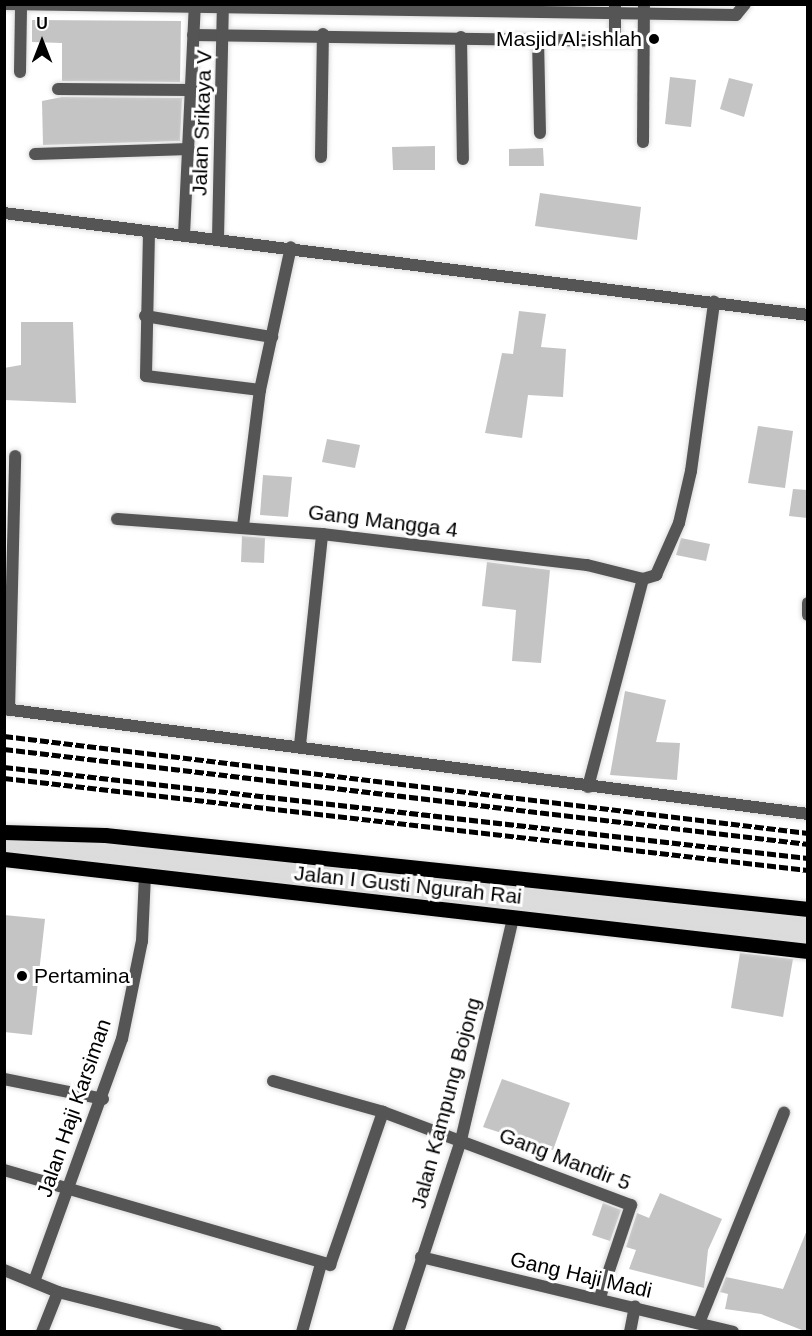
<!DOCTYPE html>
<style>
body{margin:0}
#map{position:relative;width:812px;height:1336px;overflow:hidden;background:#fff;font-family:Arial,sans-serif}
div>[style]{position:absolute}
.green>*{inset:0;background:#dcdcdc}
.building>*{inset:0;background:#c4c4c4}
.roads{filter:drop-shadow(0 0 2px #dbdbdb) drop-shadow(0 0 2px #dbdbdb)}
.minor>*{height:12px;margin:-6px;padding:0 6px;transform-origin:6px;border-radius:6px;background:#555}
.tertiary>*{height:12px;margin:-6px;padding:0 6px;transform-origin:6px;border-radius:6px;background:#555}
.primary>*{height:15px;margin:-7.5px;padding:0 7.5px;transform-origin:7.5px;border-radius:7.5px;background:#000}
.rail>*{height:4.5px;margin-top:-2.25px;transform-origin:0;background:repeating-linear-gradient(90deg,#000 0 9px,transparent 0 12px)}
.dots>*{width:16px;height:16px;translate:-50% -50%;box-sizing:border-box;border:3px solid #fff;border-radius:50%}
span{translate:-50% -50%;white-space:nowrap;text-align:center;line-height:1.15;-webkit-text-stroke:6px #fff;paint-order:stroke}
.poi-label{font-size:21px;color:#000}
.right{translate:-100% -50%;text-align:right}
.left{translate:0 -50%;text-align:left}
.street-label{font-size:21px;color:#000}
.frame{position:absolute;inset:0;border:6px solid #000;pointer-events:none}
.north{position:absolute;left:12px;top:12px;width:60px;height:60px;-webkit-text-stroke:4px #fff;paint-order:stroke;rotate:0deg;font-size:16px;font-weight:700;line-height:24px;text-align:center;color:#000}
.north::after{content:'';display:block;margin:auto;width:21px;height:27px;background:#000;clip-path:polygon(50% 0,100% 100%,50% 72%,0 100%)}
</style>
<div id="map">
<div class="green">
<i style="clip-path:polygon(5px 832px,807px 909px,807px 951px,5px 859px)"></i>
</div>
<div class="building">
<i style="clip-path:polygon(32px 20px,181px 21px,180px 82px,62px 81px,62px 43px,32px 42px)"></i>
<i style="clip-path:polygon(670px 77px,696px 80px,691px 127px,665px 124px)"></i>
<i style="clip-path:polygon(729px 78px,753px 84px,744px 117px,720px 109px)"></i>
<i style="clip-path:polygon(62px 97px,182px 98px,180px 141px,43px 145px,42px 101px)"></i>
<i style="clip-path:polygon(435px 146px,435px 170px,393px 170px,392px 147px)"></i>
<i style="clip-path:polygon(543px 148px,544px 166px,509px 166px,509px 149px)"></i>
<i style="clip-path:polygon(540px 193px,641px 207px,637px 240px,535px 226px)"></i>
<i style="clip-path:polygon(519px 311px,546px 314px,541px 347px,566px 349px,563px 397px,528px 395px,522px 438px,485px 433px,502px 353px,513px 354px)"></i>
<i style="clip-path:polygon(21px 322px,73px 322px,76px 403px,4px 400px,4px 368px,21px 365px)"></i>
<i style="clip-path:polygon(758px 426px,793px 431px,785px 488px,748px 483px)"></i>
<i style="clip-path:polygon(327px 439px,360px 445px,355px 468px,322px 462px)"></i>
<i style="clip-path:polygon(263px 475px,292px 477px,288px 517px,260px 515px)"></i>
<i style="clip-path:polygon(793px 489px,807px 490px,807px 518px,789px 516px)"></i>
<i style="clip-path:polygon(242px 536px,265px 538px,264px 563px,241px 562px)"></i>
<i style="clip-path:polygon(681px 538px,710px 544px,706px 561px,676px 555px)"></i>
<i style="clip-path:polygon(487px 562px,550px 570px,541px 663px,512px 661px,516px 610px,482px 606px)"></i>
<i style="clip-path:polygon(625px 691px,666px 700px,656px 742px,680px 743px,677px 780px,610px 775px)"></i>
<i style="clip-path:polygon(4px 915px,45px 919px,32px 1035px,4px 1032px)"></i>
<i style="clip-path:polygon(740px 953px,793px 959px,783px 1017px,731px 1008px)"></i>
<i style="clip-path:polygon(502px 1079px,570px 1103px,553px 1150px,483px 1127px)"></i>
<i style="clip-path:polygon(660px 1193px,722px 1219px,708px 1250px,704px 1288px,629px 1269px,636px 1250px,626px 1247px,637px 1213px,649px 1218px)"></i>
<i style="clip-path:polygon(603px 1203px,621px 1210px,610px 1241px,592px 1235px)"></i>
<i style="clip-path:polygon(807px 1230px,807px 1332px,761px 1314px,725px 1309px,728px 1294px,720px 1292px,726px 1277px,783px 1289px)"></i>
</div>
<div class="roads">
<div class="minor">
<i style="left:6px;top:4px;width:730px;rotate:0.86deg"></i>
<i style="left:736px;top:15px;width:14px;rotate:-51deg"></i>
<i style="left:193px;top:35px;width:450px;rotate:0.8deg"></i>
<i style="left:461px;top:37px;width:122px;rotate:89.1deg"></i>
<i style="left:615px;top:38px;width:32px;rotate:-90deg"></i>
<i style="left:538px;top:39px;width:94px;rotate:88.8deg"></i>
<i style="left:20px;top:72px;width:66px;rotate:-89.1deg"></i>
<i style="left:58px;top:89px;width:132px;rotate:0.4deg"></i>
<i style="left:643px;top:142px;width:138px;rotate:-89.6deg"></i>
<i style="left:35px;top:154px;width:154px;rotate:-1.9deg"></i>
<i style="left:321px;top:157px;width:123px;rotate:-89.1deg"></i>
<i style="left:149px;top:232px;width:144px;rotate:91.2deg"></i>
<i style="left:146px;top:376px;width:115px;rotate:7deg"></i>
<i style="left:184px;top:235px;width:230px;rotate:-87.3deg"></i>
<i style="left:218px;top:239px;width:230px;rotate:-88.8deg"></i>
<i style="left:145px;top:316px;width:129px;rotate:9.4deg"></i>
<i style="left:117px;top:519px;width:206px;rotate:4.2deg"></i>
<i style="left:322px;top:534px;width:267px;rotate:6.7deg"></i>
<i style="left:587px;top:565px;width:58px;rotate:14deg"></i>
<i style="left:643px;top:579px;width:14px;rotate:-17deg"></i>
<i style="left:656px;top:575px;width:57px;rotate:-66.1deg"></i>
<i style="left:679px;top:523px;width:53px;rotate:-77deg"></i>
<i style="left:691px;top:471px;width:171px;rotate:-82.2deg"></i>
<i style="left:243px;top:526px;width:137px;rotate:-82.9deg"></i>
<i style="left:260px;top:390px;width:146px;rotate:-77.8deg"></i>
<i style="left:808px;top:603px;width:12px;rotate:90deg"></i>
<i style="left:4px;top:709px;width:811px;rotate:7.44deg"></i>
<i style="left:9px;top:710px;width:254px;rotate:-88.6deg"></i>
<i style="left:300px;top:745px;width:212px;rotate:-84deg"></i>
<i style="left:588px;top:787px;width:215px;rotate:-75.2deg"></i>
<i style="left:4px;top:1079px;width:101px;rotate:11.4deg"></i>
<i style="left:273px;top:1081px;width:114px;rotate:15.7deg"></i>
<i style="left:383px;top:1112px;width:265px;rotate:20.6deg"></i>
<i style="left:631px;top:1205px;width:97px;rotate:108.6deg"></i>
<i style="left:4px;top:1170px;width:340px;rotate:16.2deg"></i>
<i style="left:330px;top:1265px;width:162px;rotate:-70.9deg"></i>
<i style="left:421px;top:1257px;width:321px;rotate:13.5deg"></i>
<i style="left:4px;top:1270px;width:58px;rotate:22.2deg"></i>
<i style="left:58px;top:1292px;width:163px;rotate:14.2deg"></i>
<i style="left:35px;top:1279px;width:255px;rotate:-70.1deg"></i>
<i style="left:122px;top:1039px;width:100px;rotate:-78.5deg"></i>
<i style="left:142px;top:941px;width:66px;rotate:-87.4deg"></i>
<i style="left:699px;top:1323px;width:227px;rotate:-68deg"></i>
<i style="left:42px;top:1332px;width:43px;rotate:-68.2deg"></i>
<i style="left:302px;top:1332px;width:71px;rotate:-74.4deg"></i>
<i style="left:398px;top:1332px;width:202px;rotate:-71.8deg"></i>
<i style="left:461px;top:1140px;width:228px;rotate:-76.8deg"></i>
<i style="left:630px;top:1332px;width:26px;rotate:-79deg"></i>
</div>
<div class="tertiary">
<i style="left:4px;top:213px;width:810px;rotate:7.23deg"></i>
</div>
<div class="primary">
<i style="left:4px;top:832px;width:101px;rotate:1.7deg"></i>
<i style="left:105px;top:835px;width:707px;rotate:6.01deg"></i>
<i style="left:4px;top:859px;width:809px;rotate:6.53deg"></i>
</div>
</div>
<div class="rail">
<i style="left:4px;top:736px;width:810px;rotate:6.88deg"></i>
<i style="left:4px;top:749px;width:810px;rotate:6.74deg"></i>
<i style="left:4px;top:767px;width:809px;rotate:6.46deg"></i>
<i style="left:4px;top:778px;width:809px;rotate:6.53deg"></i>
</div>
<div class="dots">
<i style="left:654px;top:39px;background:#000"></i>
<i style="left:22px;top:976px;background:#000"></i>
</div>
<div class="poi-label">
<span class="right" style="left:642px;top:39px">Masjid Al-ishlah</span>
<span class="left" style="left:34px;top:976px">Pertamina</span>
</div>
<div class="street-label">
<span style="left:202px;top:123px;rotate:-88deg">Jalan Srikaya V</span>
<span style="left:383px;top:521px;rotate:7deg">Gang Mangga 4</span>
<span style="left:408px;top:885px;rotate:6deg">Jalan I Gusti Ngurah Rai</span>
<span style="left:446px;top:1103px;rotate:-75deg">Jalan Kampung Bojong</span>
<span style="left:74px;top:1108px;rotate:-71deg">Jalan Haji Karsiman</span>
<span style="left:565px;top:1159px;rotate:21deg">Gang Mandir 5</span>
<span style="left:581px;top:1275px;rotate:13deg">Gang Haji Madi</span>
</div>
<div class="frame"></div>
<div class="north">U</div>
</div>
